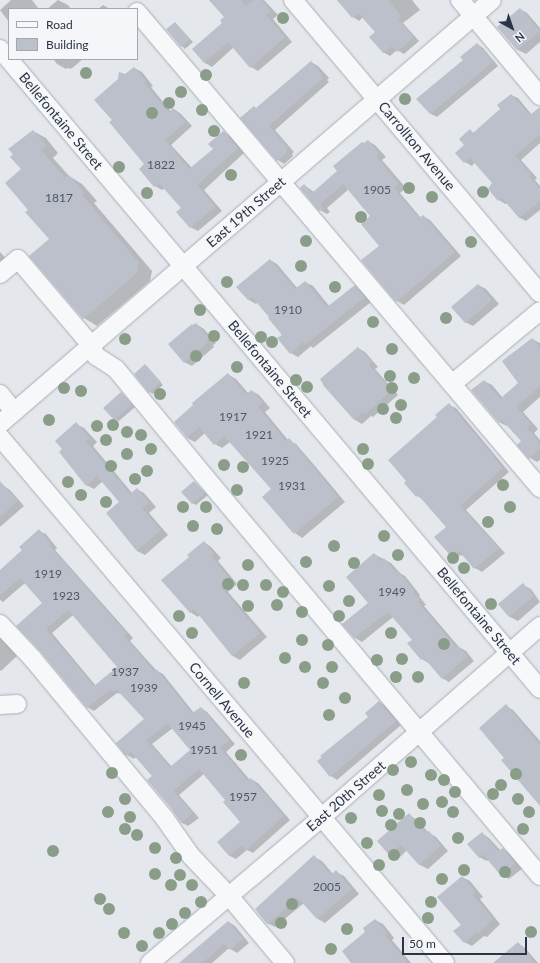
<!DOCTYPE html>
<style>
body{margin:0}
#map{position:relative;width:540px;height:963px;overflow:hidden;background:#e4e7ec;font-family:Lato,sans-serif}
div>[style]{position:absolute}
.shadow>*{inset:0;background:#0003}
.building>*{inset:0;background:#bbc0ca}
.roads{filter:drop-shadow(0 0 1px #a9aeb7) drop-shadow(0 0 1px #a9aeb7)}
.minor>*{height:18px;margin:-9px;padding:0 9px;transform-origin:9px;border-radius:9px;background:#f7f8fa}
.trees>*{width:12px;height:12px;margin:-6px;border-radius:50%;background:#899d89}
span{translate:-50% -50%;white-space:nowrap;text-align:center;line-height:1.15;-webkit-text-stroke:3px #f4f6f9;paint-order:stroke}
.number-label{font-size:12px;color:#4f5766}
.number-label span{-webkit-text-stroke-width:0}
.street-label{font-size:14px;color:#2b3445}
.legend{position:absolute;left:8px;top:8px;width:130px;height:52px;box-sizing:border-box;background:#f4f6f9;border:1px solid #a4a8b1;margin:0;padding:5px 7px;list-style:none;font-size:12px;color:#2b3445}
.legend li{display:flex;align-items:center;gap:8px;height:20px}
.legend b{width:20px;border:1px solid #a4a8b1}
.north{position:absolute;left:492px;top:8px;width:40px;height:40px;-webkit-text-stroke:3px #f4f6f9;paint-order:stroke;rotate:140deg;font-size:11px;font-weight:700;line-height:16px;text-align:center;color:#2b3445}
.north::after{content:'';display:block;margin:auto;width:14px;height:18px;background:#2b3445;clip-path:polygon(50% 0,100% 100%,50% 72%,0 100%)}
.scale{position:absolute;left:402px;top:937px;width:125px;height:18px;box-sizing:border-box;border:2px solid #2b3445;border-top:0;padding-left:5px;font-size:12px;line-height:14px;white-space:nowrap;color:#2b3445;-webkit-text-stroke:3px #f4f6f9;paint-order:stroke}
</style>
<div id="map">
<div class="shadow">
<i style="clip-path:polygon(11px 0,32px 0,39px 9px,9px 9px,9px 22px,0 10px)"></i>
<i style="clip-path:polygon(58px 0,68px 5px,71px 9px,47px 9px)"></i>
<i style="clip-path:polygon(210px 0,264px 0,278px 15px,273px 19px,292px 42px,258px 71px,251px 67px,234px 47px,212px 67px,205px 63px,193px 49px,223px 23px,225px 17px)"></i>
<i style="clip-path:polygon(337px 0,412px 0,420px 10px,403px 23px,419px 41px,404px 54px,397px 50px,390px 56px,383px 52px,376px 32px,363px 17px,359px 21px,353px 17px)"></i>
<i style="clip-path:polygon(103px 5px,110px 9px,98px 9px)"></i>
<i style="clip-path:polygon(520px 9px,527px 13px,540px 28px,540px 42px,526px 54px,518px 50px,499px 27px)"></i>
<i style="clip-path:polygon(175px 23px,193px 42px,185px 49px,167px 30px)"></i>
<i style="clip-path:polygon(477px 44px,483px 48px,498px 66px,437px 117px,431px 114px,418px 99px,464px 60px)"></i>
<i style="clip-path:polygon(53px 59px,83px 59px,71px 69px,68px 68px,66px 69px,57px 64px)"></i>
<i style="clip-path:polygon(311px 62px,318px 66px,329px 78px,327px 80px,329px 82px,275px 130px,294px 152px,292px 154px,293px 156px,284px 164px,278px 160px,256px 109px)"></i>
<i style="clip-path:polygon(134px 68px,142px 72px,153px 86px,151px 87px,171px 112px,174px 109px,181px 114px,192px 126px,171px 145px,192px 168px,214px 149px,224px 133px,232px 137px,245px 152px,204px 190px,222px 211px,198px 231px,190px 227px,182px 208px,165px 188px,162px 190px,155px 186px,145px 164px,113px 120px,126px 75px)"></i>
<i style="clip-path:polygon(511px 95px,518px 98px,532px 115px,540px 114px,540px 143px,521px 160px,537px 178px,535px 180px,540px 186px,540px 210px,526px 221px,520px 218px,507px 203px,505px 204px,499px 200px,494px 184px,475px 162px,472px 166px,465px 162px,457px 153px,466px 145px,470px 131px,474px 133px,501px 109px)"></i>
<i style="clip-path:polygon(33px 131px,46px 138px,58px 153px,53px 158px,69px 176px,82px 184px,97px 201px,94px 203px,152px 271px,150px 281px,97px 326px,84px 318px,31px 256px,50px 240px,30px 210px,23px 170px)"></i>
<i style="clip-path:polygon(368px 141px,375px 145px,386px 157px,382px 160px,406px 188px,400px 193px,421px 218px,423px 216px,430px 220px,461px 256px,404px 305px,397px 301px,372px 216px,349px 189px,327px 208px,330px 212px,327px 214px,320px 210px,304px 185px,314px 192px,339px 171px)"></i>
<i style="clip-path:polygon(0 252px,7px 260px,0 265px)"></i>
<i style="clip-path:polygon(270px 260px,277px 264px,298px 289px,305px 282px,313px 286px,330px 307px,355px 287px,362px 291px,371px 302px,313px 348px,311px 346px,298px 357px,291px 353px,283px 335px,258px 302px,256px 304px,249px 300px,238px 287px)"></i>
<i style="clip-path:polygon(478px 285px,486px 289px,499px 304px,473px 326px,465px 322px)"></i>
<i style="clip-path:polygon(196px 324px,204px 329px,216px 343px,213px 345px,214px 347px,192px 366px,184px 362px)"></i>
<i style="clip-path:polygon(532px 339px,540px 343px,540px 397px,523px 412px,538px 429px,534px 433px,540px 440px,540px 460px,537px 462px,530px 458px,522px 441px,508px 425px,507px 426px,499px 422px,484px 381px,492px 385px,503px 398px,519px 383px)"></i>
<i style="clip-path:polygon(358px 348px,365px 352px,378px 367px,375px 369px,398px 395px,373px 417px,371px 416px,362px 424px,355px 420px,324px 386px)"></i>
<i style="clip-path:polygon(145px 366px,163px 385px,153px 394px,150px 392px)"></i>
<i style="clip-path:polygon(229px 375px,236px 379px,249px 394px,252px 391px,259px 395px,270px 408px,265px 412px,288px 440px,296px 444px,315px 466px,345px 502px,302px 538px,295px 533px,263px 497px,273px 489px,230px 442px,222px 448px,215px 444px,205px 433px,195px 442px,187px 438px)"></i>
<i style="clip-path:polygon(121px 393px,135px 407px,119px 421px,115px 419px)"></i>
<i style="clip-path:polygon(449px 405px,456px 408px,509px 472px,466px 510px,505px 553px,482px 572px,475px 568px,464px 556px,460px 555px,457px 558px,450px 554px,436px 537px,447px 527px,423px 499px,417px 496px,438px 418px)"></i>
<i style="clip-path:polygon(76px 424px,84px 428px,97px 442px,93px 446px,132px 493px,137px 489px,144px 493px,156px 507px,149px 513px,168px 535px,145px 555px,137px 551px,107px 513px,121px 502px,103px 481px,94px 489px,86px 485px)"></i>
<i style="clip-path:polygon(194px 482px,208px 495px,196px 505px,192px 503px)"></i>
<i style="clip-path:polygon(4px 486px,10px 490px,24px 506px,0 527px,0 489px)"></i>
<i style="clip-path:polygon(evenodd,39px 531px,46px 534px,57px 548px,55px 550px,133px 638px,130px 641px,156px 670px,163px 674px,194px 713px,201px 708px,207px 712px,235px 744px,226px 752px,250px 780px,251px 779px,258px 783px,290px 820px,253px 853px,247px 850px,236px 859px,230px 856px,218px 842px,241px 822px,226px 800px,204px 774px,179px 795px,199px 818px,188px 826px,182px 823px,153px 777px,136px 757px,134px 759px,127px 755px,145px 719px,122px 694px,117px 693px,94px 711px,87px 707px,41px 651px,43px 603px,25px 583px,3px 602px,0 600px,0 571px,23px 551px,39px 531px,73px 615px,118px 667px,96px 686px,52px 633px,73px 615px,39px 531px,173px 728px,191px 750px,172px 767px,152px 744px,173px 728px)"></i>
<i style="clip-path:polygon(204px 542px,211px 547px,221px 558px,218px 561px,237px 584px,228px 592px,267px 637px,240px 660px,233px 656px,200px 615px,198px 617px,190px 612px,190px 557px)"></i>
<i style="clip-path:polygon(374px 554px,391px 563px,400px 573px,405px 576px,420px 595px,419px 596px,426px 605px,424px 606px,459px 647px,466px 651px,474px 661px,449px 682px,442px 678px,430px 664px,422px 659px,413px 640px,393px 617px,362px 642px,355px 638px,344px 624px,369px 603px)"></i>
<i style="clip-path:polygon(523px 585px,531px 589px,540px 602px,518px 621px,510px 617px,500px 604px)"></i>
<i style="clip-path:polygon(0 637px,17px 656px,1px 671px,0 670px)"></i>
<i style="clip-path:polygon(379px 702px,385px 706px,401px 725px,337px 780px,331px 776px)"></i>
<i style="clip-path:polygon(506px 706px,513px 710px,540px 741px,540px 803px,505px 758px)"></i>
<i style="clip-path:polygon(409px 815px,416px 819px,428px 832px,436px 837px,448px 851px,428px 869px,420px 865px,407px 850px,398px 859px,390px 854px)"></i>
<i style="clip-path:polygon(482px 833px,489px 838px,501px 851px,503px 849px,510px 854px,523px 868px,509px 879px,502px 875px,489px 859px,487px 861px,479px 857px)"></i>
<i style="clip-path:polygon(314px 857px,322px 861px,333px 874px,336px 872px,344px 876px,359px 894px,325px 923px,318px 919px,304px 903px,275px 927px,267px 923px)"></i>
<i style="clip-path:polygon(462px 877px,470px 881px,483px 897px,480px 899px,500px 924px,487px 937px,484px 936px,472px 946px,464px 942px,462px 925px)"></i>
<i style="clip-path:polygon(375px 920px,383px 924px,394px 938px,392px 940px,411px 963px,352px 963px,367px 932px)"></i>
<i style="clip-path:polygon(229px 922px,235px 926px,249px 943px,237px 953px,229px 948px,212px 963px,181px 963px)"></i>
<i style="clip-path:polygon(518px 943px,525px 948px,538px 963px,494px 963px)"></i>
</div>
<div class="building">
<i style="clip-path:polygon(209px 0,241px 0,246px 6px,253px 0,262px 0,271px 11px,266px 15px,285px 37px,250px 68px,228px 42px,204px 63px,192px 49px,222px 23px,220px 20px,224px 17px)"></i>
<i style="clip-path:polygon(337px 0,388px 0,401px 16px,398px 19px,414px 37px,397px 52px,392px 46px,383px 53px,369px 37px,375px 32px,358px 13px,352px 18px)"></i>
<i style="clip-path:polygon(520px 8px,540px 31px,517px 50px,497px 27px)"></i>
<i style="clip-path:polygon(175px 22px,190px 39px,181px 47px,166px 29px)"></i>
<i style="clip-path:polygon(477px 43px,493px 62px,430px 114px,416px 99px,463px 60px,460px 57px)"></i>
<i style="clip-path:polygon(311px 61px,322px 74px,321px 75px,323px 78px,269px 126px,288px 148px,286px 150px,287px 152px,277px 161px,240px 118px,254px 106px,256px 108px)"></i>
<i style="clip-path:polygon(134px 67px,146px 81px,144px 83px,169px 112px,173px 108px,186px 122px,165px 140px,189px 169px,213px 149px,208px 144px,222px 132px,224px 131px,238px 148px,197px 185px,215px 207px,190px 228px,176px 212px,181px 208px,159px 183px,154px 187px,139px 169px,144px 164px,109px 122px,112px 120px,94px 100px,118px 79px,119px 72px,125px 74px)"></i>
<i style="clip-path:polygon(511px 94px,530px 115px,540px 107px,540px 134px,515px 156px,531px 174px,529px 176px,540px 189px,540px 201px,519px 218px,502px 198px,498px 201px,488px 189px,492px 183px,470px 158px,464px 163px,455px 153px,464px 145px,459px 139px,470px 129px,473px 133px,500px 109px,497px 105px)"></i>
<i style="clip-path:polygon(33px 130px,46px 145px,41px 150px,65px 178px,69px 175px,84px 193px,82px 195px,139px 263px,137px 273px,83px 319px,29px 256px,49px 239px,25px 212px,28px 210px,5px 183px,21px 169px,10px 157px,13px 154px,8px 149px)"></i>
<i style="clip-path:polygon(368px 140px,379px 153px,376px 156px,399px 184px,394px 188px,419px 218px,423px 215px,455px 252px,396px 302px,361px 260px,379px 246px,361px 224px,370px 216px,343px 184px,320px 204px,324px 208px,319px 211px,300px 188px,304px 184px,312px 193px,337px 171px,333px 166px,362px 142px,364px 143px)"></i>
<i style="clip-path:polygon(270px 259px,295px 289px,305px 281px,327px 307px,355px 285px,365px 297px,305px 345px,303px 342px,290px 354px,277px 338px,282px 335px,268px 318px,269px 317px,252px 297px,248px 300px,236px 287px)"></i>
<i style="clip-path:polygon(478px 284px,492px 300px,465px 323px,451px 307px)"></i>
<i style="clip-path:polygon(196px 323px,209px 338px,206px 341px,208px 342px,184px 363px,168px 344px,192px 324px,193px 325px)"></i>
<i style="clip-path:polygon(532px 338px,540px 347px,540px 386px,516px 407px,531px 424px,527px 428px,540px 443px,540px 448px,529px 459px,517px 445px,521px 441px,502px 420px,499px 423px,471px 390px,484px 380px,500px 399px,518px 383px,502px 361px)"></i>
<i style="clip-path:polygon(358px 347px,372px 362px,369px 365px,392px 390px,365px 414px,363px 412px,354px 420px,324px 386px,320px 379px)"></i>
<i style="clip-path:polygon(145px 364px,161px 382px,149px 393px,134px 374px)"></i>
<i style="clip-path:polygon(228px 373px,246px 394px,252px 390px,263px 403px,258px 407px,286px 441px,289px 438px,308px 460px,338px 497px,294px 534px,262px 497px,271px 489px,224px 436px,214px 445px,199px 427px,187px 438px,174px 422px,193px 405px,192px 403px)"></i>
<i style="clip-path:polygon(121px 392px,132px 404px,114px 420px,103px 408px)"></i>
<i style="clip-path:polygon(449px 403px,503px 468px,460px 506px,499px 548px,474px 569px,459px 551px,456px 554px,453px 551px,449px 554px,434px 537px,446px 527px,418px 495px,416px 497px,404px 483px,406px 481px,388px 460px,437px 417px,435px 415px)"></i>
<i style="clip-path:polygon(76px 422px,90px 438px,86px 441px,130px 494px,137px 488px,149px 503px,142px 508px,161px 530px,137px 551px,106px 513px,119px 502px,97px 476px,86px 486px,59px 452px,62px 449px,55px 441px)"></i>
<i style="clip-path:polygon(0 481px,18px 501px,0 517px)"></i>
<i style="clip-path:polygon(194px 481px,205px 493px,192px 504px,181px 492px)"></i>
<i style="clip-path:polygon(evenodd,39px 529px,51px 544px,49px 545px,127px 634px,124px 636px,154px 671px,156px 669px,192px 713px,201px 707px,229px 740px,220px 748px,248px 781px,251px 778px,284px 816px,246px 850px,242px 845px,229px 856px,217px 842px,240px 822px,223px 802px,225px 800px,199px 769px,173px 791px,193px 813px,181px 823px,170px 807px,147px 780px,152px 776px,131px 752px,126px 756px,116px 743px,144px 719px,117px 690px,114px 692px,111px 689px,87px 708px,40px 651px,16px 626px,42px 603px,20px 578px,0 595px,0 570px,22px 550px,19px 547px,39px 529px,68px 610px,117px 667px,94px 686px,46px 629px,68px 610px,39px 529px,168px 724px,190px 750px,170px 767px,146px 740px,168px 724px)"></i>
<i style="clip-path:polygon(204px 541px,214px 554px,211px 556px,230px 579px,221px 587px,260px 633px,232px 656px,194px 609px,190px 613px,161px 580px,189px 557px,187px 555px)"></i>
<i style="clip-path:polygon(374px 553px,381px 561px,384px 558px,396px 572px,398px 571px,414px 590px,413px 591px,420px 600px,418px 602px,456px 647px,458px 646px,468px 656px,442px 679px,424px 658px,421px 660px,407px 643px,412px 640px,388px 612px,354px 638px,342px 624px,368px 603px,346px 577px)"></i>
<i style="clip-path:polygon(523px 583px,534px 596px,509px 617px,498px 604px)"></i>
<i style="clip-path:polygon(379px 701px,396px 721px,330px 777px,317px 761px,322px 757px,320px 756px,368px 717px,365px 713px)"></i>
<i style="clip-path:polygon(506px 704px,540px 745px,540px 806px,501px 760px,504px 758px,479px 728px)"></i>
<i style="clip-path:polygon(409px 813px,426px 833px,429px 831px,441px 846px,419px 865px,401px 845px,389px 855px,377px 841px)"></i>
<i style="clip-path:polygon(482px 832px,498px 851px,503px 848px,516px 863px,501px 876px,483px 854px,479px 858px,467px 844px)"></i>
<i style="clip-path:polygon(314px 855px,331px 875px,336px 870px,352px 889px,317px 919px,298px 898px,267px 924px,255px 909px)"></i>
<i style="clip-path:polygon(462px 876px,476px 892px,473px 895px,493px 919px,478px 934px,477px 932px,464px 943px,453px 931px,461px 925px,437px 897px)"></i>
<i style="clip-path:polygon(375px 919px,387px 933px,385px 935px,408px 963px,351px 963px,342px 951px,365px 932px,363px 928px)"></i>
<i style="clip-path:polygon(228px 921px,243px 939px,230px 950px,224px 944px,202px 963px,179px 963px)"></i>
<i style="clip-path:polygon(518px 942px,535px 963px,493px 963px)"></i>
</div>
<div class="roads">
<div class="minor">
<i style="left:293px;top:0;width:383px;rotate:49.9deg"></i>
<i style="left:460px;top:0;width:125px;rotate:50.2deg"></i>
<i style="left:137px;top:12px;width:624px;rotate:49.75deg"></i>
<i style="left:0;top:49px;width:837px;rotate:49.84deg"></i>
<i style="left:0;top:274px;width:23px;rotate:-40deg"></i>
<i style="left:18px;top:259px;width:113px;rotate:49.7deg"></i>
<i style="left:91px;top:345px;width:12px;rotate:66deg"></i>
<i style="left:96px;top:356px;width:24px;rotate:33deg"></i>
<i style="left:116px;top:369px;width:140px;rotate:50.5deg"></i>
<i style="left:205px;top:477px;width:521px;rotate:49.98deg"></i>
<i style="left:452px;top:384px;width:114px;rotate:-39.7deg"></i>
<i style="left:0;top:394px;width:22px;rotate:51deg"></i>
<i style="left:0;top:424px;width:649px;rotate:-40.75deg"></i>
<i style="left:0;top:437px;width:689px;rotate:49.77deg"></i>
<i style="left:0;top:624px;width:47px;rotate:46.7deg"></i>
<i style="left:32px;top:658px;width:209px;rotate:50.4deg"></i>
<i style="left:165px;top:819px;width:45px;rotate:54.9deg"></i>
<i style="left:191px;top:856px;width:55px;rotate:46.5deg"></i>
<i style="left:229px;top:896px;width:87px;rotate:50.1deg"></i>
<i style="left:0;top:705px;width:17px;rotate:-3deg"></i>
<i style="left:150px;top:963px;width:226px;rotate:-40.3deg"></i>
<i style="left:322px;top:817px;width:290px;rotate:-41.2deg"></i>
</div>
</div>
<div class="trees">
<i style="left:283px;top:18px"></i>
<i style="left:86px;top:73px"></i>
<i style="left:206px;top:75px"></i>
<i style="left:181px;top:92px"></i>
<i style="left:405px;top:99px"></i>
<i style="left:169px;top:103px"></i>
<i style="left:202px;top:110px"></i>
<i style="left:152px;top:113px"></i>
<i style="left:214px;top:131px"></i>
<i style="left:119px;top:167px"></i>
<i style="left:231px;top:175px"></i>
<i style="left:409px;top:188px"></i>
<i style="left:483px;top:192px"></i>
<i style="left:147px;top:193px"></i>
<i style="left:432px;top:197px"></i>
<i style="left:361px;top:217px"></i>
<i style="left:306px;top:241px"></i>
<i style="left:471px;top:242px"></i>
<i style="left:301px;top:266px"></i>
<i style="left:227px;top:282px"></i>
<i style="left:335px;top:287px"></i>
<i style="left:200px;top:310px"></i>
<i style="left:446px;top:318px"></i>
<i style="left:373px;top:322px"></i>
<i style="left:214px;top:336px"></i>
<i style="left:261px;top:337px"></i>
<i style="left:125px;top:339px"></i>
<i style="left:272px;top:342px"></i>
<i style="left:392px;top:349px"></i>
<i style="left:196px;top:356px"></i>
<i style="left:237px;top:367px"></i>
<i style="left:390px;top:376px"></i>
<i style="left:414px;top:378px"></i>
<i style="left:296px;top:380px"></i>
<i style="left:307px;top:387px"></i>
<i style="left:64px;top:388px"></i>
<i style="left:392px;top:388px"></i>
<i style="left:81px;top:391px"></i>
<i style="left:160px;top:394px"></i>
<i style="left:401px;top:405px"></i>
<i style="left:383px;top:409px"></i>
<i style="left:396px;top:418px"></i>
<i style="left:49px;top:420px"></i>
<i style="left:113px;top:425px"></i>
<i style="left:97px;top:426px"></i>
<i style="left:127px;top:432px"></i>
<i style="left:141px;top:435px"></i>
<i style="left:106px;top:440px"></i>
<i style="left:151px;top:449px"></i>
<i style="left:363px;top:449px"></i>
<i style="left:127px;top:454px"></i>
<i style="left:368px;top:464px"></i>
<i style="left:224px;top:465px"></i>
<i style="left:111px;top:466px"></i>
<i style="left:243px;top:467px"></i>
<i style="left:147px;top:471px"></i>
<i style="left:135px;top:479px"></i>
<i style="left:68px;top:482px"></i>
<i style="left:503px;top:485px"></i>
<i style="left:237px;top:490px"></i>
<i style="left:81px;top:495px"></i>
<i style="left:106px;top:502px"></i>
<i style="left:183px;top:507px"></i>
<i style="left:206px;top:507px"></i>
<i style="left:510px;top:507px"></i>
<i style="left:488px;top:522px"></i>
<i style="left:193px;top:526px"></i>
<i style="left:217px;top:529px"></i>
<i style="left:384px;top:536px"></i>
<i style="left:334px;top:546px"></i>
<i style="left:398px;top:555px"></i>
<i style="left:453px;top:558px"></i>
<i style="left:306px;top:562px"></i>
<i style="left:354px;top:563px"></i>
<i style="left:248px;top:565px"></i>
<i style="left:464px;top:568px"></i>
<i style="left:228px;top:584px"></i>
<i style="left:243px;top:585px"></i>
<i style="left:266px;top:585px"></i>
<i style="left:329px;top:586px"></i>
<i style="left:283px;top:592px"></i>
<i style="left:349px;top:601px"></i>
<i style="left:491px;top:604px"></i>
<i style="left:277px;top:605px"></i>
<i style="left:248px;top:606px"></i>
<i style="left:302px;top:612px"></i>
<i style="left:179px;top:616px"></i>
<i style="left:339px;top:616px"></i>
<i style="left:192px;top:633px"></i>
<i style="left:391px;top:633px"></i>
<i style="left:302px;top:640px"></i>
<i style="left:444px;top:644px"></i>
<i style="left:328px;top:645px"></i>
<i style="left:285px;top:658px"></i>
<i style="left:402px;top:659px"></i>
<i style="left:377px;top:660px"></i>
<i style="left:305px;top:667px"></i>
<i style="left:332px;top:667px"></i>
<i style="left:396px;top:677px"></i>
<i style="left:418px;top:677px"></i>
<i style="left:244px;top:683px"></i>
<i style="left:323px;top:683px"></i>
<i style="left:345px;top:698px"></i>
<i style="left:329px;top:715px"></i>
<i style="left:241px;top:755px"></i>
<i style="left:411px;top:762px"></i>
<i style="left:393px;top:770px"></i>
<i style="left:112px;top:773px"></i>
<i style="left:516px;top:774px"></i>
<i style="left:431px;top:775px"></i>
<i style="left:444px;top:780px"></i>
<i style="left:501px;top:785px"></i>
<i style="left:407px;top:790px"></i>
<i style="left:455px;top:792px"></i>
<i style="left:493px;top:794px"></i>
<i style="left:379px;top:795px"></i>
<i style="left:125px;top:799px"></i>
<i style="left:518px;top:799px"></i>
<i style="left:442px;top:802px"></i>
<i style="left:423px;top:804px"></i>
<i style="left:382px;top:811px"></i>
<i style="left:108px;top:812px"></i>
<i style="left:453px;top:812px"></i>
<i style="left:529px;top:812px"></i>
<i style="left:399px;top:814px"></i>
<i style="left:130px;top:817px"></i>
<i style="left:351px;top:818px"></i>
<i style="left:420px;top:823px"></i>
<i style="left:391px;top:825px"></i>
<i style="left:125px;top:829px"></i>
<i style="left:523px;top:829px"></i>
<i style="left:137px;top:835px"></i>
<i style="left:458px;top:838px"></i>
<i style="left:367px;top:843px"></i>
<i style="left:155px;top:848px"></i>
<i style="left:53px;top:851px"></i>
<i style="left:394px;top:855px"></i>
<i style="left:176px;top:858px"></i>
<i style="left:379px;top:865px"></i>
<i style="left:464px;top:870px"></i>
<i style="left:505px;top:872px"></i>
<i style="left:155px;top:874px"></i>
<i style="left:180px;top:875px"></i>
<i style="left:442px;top:879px"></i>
<i style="left:171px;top:885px"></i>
<i style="left:192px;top:885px"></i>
<i style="left:100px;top:899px"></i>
<i style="left:201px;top:902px"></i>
<i style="left:431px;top:902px"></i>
<i style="left:292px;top:904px"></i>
<i style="left:109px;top:909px"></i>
<i style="left:185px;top:913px"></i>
<i style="left:428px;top:918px"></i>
<i style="left:281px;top:923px"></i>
<i style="left:172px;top:924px"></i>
<i style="left:347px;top:929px"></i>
<i style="left:531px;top:932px"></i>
<i style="left:124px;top:933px"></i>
<i style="left:159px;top:933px"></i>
<i style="left:142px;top:946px"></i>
<i style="left:331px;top:949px"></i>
</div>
<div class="number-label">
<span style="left:161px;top:165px">1822</span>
<span style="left:377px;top:190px">1905</span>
<span style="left:59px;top:198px">1817</span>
<span style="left:288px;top:310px">1910</span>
<span style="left:233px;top:417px">1917</span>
<span style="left:259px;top:435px">1921</span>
<span style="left:275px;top:461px">1925</span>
<span style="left:292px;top:486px">1931</span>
<span style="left:48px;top:574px">1919</span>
<span style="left:392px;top:592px">1949</span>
<span style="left:66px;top:596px">1923</span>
<span style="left:125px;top:672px">1937</span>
<span style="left:144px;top:688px">1939</span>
<span style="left:192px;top:726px">1945</span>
<span style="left:204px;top:750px">1951</span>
<span style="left:243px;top:797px">1957</span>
<span style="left:327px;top:887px">2005</span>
</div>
<div class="street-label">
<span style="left:61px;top:121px;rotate:50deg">Bellefontaine Street</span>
<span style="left:417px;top:146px;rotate:50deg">Carrollton Avenue</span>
<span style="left:246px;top:212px;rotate:-41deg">East 19th Street</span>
<span style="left:270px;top:369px;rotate:50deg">Bellefontaine Street</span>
<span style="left:479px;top:616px;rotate:50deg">Bellefontaine Street</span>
<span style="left:222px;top:700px;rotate:50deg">Cornell Avenue</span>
<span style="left:346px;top:796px;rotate:-41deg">East 20th Street</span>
</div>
<ul class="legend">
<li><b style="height:5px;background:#f7f8fa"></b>Road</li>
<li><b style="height:11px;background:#bbc0ca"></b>Building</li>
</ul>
<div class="north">N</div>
<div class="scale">50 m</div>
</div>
